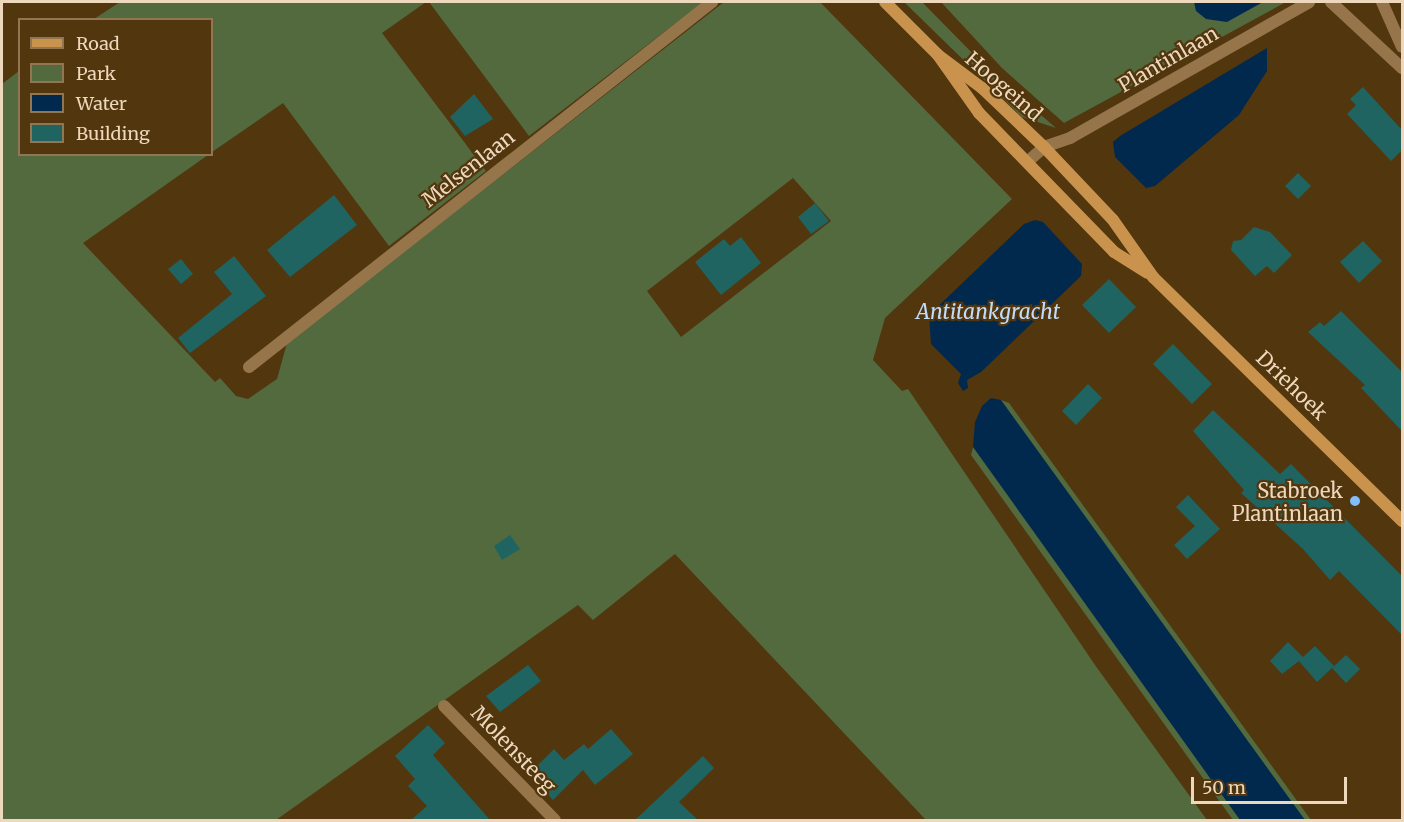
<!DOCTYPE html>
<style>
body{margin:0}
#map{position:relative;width:1404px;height:822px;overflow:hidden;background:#52360d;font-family:Merriweather,serif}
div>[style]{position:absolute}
.green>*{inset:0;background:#526a3e}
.water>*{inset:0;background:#01294e}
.building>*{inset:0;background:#1f6461}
.street>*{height:12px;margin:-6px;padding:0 6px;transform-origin:6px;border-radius:6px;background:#97754b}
.secondary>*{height:12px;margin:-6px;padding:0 6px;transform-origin:6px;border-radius:6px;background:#c9934d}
.dots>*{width:16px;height:16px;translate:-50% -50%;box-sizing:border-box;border:3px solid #52360d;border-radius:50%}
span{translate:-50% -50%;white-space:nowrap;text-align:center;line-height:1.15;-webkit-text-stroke:4.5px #52360d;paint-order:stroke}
.street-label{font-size:20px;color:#edd7bd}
.poi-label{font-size:20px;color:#edd7bd}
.right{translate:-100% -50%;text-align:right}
.water-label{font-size:21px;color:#c1dcfb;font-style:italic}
.frame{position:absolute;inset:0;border:3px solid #edd7bd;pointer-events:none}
.legend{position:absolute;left:18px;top:18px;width:195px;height:138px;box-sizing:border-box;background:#52360d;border:2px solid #907653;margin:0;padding:8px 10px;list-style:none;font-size:18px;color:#edd7bd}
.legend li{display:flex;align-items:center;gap:12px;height:30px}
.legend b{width:30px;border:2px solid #907653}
.scale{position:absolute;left:1191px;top:777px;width:156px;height:27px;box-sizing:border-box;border:3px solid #edd7bd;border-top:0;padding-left:8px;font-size:18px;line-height:21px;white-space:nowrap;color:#edd7bd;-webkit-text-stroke:4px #52360d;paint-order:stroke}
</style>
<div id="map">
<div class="green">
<i style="clip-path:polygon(120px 2px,426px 2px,382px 33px,486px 171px,389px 246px,283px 103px,212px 152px,212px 20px,94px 19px)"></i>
<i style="clip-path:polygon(429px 2px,703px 2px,529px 136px)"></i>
<i style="clip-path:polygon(evenodd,724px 2px,820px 2px,1012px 199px,885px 318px,873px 360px,902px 391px,908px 389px,1095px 665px,1207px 820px,926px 820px,675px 554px,593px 620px,578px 605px,276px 820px,2px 820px,2px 84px,19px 71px,20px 154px,208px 155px,83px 243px,215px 382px,220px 378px,236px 396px,248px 399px,277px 379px,287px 343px,724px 2px,793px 178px,831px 221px,681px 337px,647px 291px,793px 178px)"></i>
<i style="clip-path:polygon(904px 2px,922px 2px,986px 67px,1056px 128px,1022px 117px)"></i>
<i style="clip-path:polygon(941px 2px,1286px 2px,1064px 123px,1002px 68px)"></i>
<i style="clip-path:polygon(1001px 400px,1009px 403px,1311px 820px,1297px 820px,1000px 409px)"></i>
<i style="clip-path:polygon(973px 447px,980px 449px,1247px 820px,1233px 820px,971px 455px)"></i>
</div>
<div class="water">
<i style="clip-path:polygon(1194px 2px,1263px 2px,1227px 22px,1206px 19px,1196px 11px)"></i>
<i style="clip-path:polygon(1267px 48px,1267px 71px,1239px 115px,1155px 186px,1146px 188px,1115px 157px,1113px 142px,1120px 136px)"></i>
<i style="clip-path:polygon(1035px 220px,1043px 222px,1082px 264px,1081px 276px,981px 372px,967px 380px,968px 388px,963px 391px,958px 383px,961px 374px,931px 344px,929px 315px,1024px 224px)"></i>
<i style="clip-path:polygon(991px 398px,1001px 400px,1305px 820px,1240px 820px,973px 447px,975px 422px,982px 406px)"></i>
</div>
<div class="building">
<i style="clip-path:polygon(1363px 87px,1402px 130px,1402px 150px,1391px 161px,1347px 114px,1356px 105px,1350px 99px)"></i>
<i style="clip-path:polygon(474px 94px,493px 119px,465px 136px,450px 117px)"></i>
<i style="clip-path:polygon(1298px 173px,1311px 186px,1298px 199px,1285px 186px)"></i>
<i style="clip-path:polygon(334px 195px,357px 225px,290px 277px,267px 250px)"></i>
<i style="clip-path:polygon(815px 203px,829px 221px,811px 234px,798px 217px)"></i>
<i style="clip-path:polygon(1254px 227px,1270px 232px,1292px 255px,1274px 273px,1267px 266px,1255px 276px,1231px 250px,1233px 241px,1241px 240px)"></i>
<i style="clip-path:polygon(741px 237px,761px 263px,721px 295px,695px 262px,724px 239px,730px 246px)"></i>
<i style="clip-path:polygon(1363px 241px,1382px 261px,1359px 283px,1340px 262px)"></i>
<i style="clip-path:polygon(234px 256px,266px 296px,190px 353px,178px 338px,232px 294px,214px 272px)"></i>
<i style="clip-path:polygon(181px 259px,193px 274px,181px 284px,168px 269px)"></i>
<i style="clip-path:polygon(1109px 279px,1136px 307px,1109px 333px,1082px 305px)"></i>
<i style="clip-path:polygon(1341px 311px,1402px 372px,1402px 431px,1361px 388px,1365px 385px,1308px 332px,1320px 322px,1324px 326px)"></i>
<i style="clip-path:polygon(1173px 344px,1212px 384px,1192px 404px,1153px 364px)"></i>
<i style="clip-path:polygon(1088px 384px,1102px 398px,1076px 425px,1062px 411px)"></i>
<i style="clip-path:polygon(1213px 410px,1280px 474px,1291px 464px,1402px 576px,1402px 635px,1339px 571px,1330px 580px,1303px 549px,1241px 493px,1244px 490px,1193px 431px)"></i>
<i style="clip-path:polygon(1188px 495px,1220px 529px,1187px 559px,1174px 545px,1195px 526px,1176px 507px)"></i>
<i style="clip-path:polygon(510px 535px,520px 549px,502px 560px,494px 546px)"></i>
<i style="clip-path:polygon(1288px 642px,1303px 657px,1315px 646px,1334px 666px,1317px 682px,1299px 661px,1282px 674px,1270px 661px)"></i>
<i style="clip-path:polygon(1346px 655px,1360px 669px,1346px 683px,1332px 668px)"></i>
<i style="clip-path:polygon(528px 665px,541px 681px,500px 712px,486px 696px)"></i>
<i style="clip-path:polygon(428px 725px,445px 743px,433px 755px,490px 820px,411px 820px,427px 806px,408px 786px,415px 779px,395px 756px)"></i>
<i style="clip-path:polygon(611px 729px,633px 754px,595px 785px,583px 770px,553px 800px,529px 774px,554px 749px,564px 760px,584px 744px,588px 749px)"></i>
<i style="clip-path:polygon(703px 756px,714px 768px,679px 802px,698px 820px,635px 820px)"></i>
</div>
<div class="street">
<i style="left:1331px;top:2px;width:97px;rotate:42.9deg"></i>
<i style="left:1382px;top:2px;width:49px;rotate:66deg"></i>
<i style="left:1027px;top:162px;width:23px;rotate:-41deg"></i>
<i style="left:1044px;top:147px;width:28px;rotate:-19deg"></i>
<i style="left:1070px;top:138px;width:275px;rotate:-29.6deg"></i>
<i style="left:249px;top:367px;width:590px;rotate:-38.25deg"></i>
<i style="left:444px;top:706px;width:159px;rotate:45.8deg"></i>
</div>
<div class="secondary">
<i style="left:885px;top:2px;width:75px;rotate:45deg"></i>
<i style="left:938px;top:55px;width:71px;rotate:54.7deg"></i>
<i style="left:979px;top:113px;width:194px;rotate:45.8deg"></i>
<i style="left:1114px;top:252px;width:39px;rotate:32deg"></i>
<i style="left:938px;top:55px;width:55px;rotate:36.9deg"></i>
<i style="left:982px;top:88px;width:86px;rotate:43.6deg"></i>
<i style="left:1044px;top:147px;width:100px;rotate:46.6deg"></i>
<i style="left:1113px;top:220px;width:70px;rotate:54.9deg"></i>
<i style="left:1153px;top:277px;width:349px;rotate:44.4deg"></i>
</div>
<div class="dots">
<i style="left:1355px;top:501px;background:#83bcfb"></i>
</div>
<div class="street-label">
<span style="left:1168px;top:59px;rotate:-30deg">Plantinlaan</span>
<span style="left:1004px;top:86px;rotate:41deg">Hoogeind</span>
<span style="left:468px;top:168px;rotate:-38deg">Melsenlaan</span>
<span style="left:1292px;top:385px;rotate:44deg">Driehoek</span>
<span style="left:514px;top:749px;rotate:46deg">Molensteeg</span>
</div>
<div class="poi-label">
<span class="right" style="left:1343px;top:502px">Stabroek<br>Plantinlaan</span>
</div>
<div class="water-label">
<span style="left:988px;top:312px">Antitankgracht</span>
</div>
<div class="frame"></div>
<ul class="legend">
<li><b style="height:8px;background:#c9934d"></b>Road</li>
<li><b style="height:16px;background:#526a3e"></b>Park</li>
<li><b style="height:16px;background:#01294e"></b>Water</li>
<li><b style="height:16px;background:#1f6461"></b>Building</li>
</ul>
<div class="scale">50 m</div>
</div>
